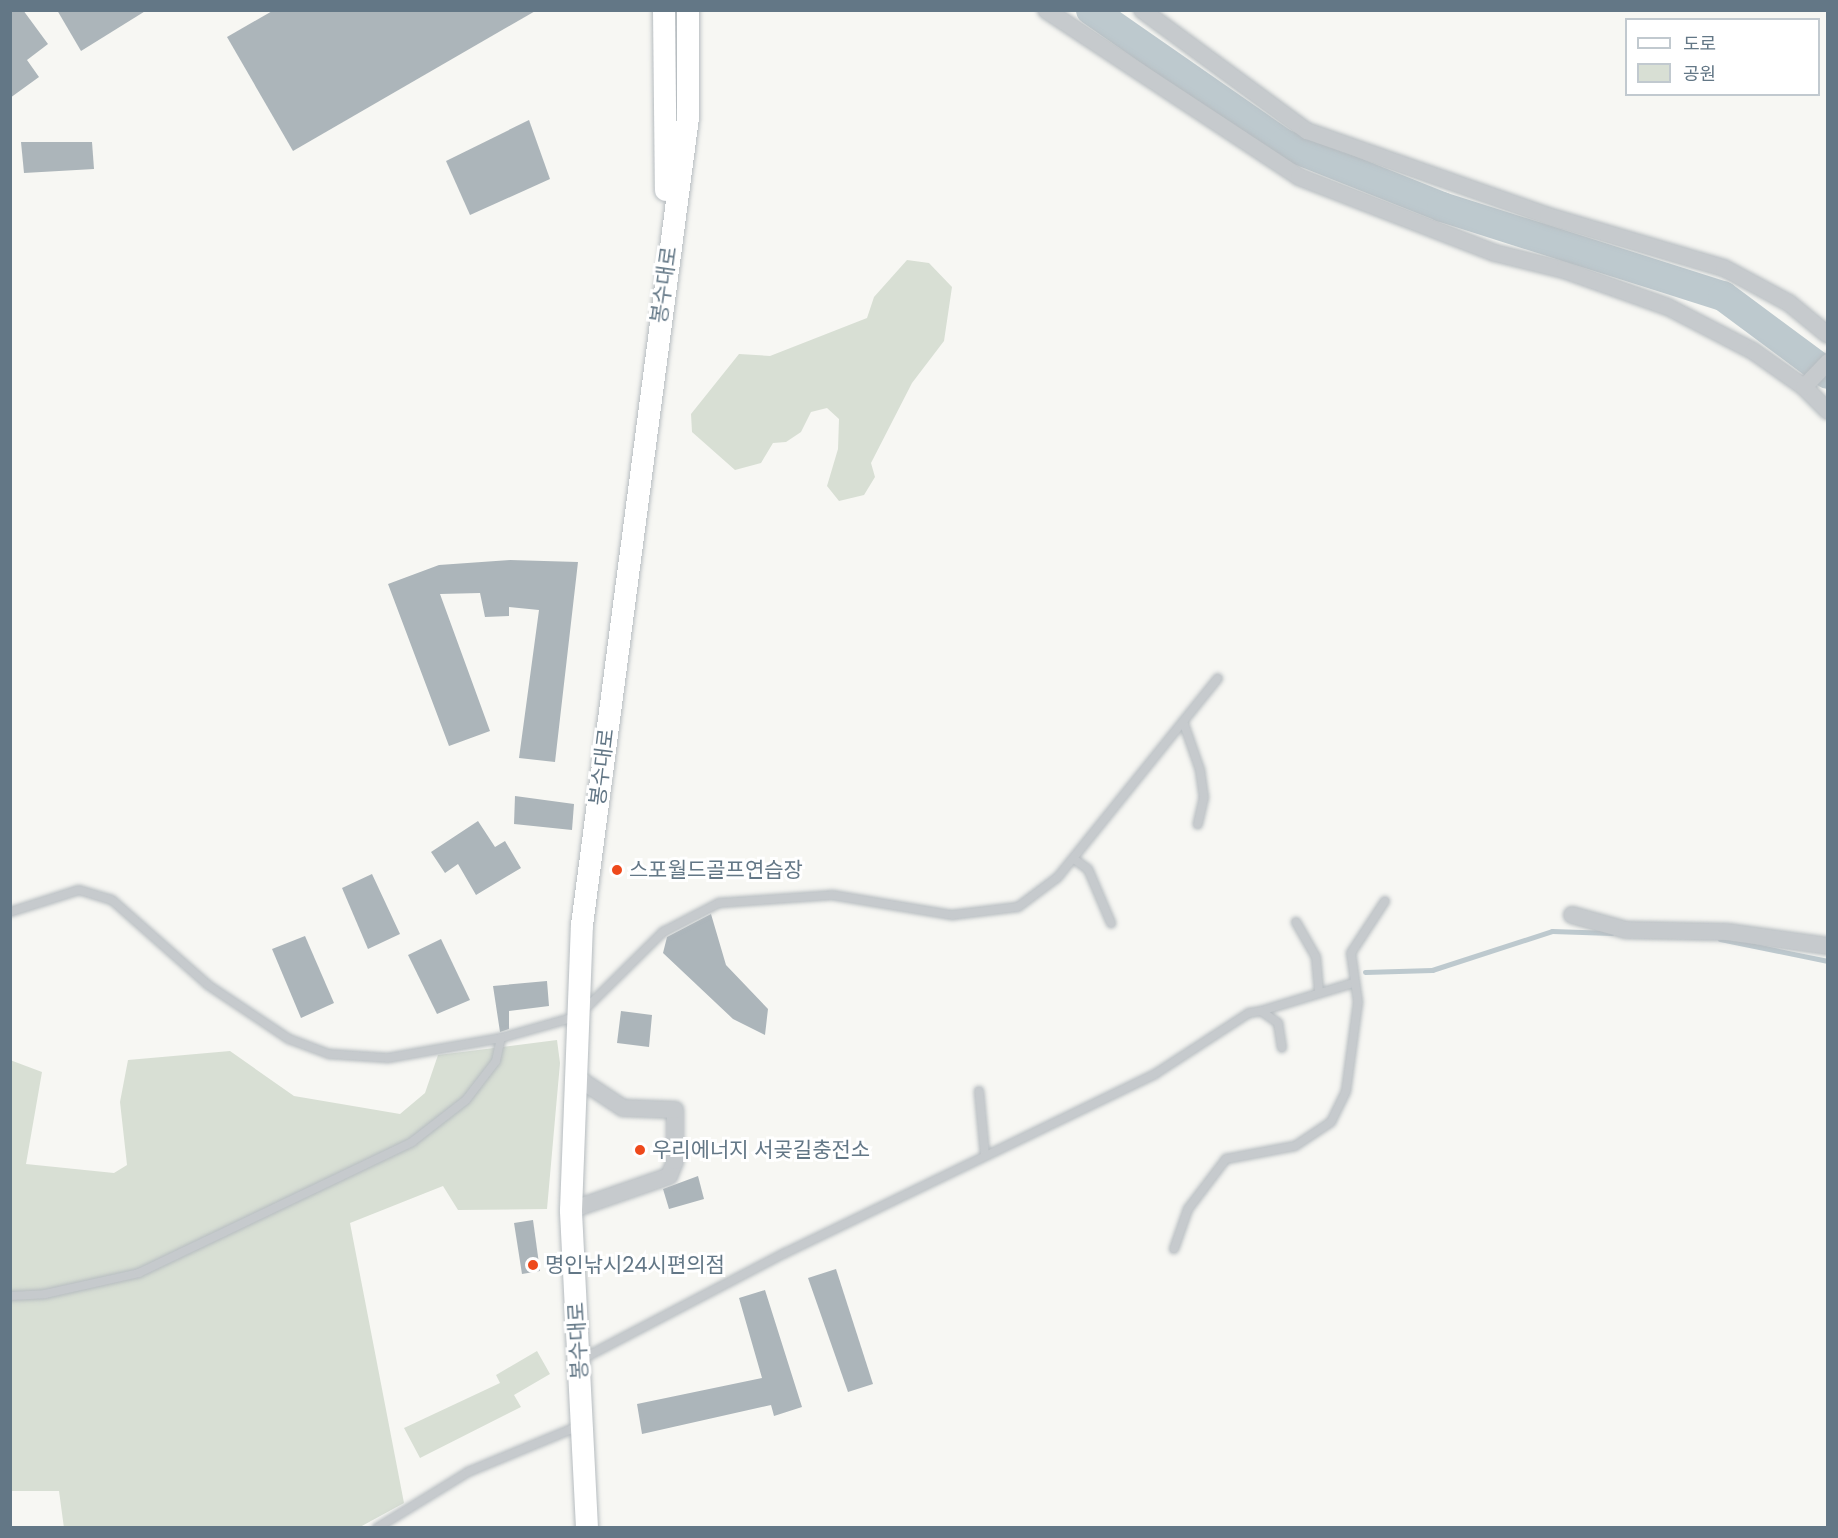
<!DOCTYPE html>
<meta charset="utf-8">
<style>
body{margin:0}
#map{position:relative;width:1838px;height:1538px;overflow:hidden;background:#f7f7f3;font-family:Poppins,"Noto Sans KR",sans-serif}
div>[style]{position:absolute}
.green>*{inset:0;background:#d8dfd4}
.stream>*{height:5px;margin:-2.5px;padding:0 2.5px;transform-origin:2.5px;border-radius:2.5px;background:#bdc9ce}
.river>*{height:30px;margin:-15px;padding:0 15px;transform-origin:15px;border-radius:15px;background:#bdc9ce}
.building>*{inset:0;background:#acb5ba}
.roads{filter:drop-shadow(0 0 2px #b6bcc0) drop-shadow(0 0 2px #b6bcc0)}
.lane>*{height:8px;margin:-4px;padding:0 4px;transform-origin:4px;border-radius:4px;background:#c6cacd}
.street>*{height:16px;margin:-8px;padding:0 8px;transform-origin:8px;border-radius:8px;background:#c6cacd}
.secondary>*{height:22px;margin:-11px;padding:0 11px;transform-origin:11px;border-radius:11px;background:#fff}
.dots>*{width:16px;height:16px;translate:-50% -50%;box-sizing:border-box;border:3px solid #fff;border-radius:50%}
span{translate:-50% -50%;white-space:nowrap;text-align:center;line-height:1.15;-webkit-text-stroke:6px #fff;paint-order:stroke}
.street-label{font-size:21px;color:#637786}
.poi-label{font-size:21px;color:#637786}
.left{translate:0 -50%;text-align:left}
.frame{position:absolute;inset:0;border:12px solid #637786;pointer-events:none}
.legend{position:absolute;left:1625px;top:18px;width:195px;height:78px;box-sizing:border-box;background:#fff;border:2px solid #c1c9cf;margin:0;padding:8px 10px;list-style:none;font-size:18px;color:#637786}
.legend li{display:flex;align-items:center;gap:12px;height:30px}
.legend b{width:30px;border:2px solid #c1c9cf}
</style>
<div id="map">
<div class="green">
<i style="clip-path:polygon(907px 260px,929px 263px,952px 287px,944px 341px,912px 383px,871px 463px,875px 477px,864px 495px,839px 501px,827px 486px,838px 449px,839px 419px,827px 408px,811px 412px,801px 432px,786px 442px,773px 443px,761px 463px,735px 470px,692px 432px,691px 414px,739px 354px,770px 356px,867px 318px,874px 297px)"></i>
<i style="clip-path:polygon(557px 1040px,560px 1063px,547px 1209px,458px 1210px,443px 1186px,350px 1223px,404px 1503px,360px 1527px,64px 1528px,59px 1491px,11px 1491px,10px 1060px,42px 1072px,26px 1164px,114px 1173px,127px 1165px,120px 1102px,128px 1060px,230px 1051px,294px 1096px,400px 1114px,425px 1093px,438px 1055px)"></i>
<i style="clip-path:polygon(537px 1351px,550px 1374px,514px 1395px,521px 1407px,420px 1458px,404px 1428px,500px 1383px,496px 1375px)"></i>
</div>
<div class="stream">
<i style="left:1720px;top:939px;width:110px;rotate:11.5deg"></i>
<i style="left:1365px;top:972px;width:67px;rotate:-1.7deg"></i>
<i style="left:1432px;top:970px;width:126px;rotate:-18deg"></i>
<i style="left:1552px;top:931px;width:60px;rotate:1.9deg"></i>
</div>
<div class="river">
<i style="left:1091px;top:10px;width:235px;rotate:34.8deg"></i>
<i style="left:1284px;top:144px;width:170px;rotate:21.7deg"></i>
<i style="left:1442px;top:207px;width:295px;rotate:17.6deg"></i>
<i style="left:1723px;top:296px;width:131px;rotate:36.6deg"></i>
</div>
<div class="building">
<i style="clip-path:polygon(10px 10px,23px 10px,48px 44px,27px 60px,39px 77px,10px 98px)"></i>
<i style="clip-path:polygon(57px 10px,147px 10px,81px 51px)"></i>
<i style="clip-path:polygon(274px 10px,537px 10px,293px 151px,227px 37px)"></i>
<i style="clip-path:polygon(529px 120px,550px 179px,470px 215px,446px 161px)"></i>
<i style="clip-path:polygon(21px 142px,92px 142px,94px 169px,24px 173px)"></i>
<i style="clip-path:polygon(510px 560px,578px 562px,555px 762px,519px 758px,539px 610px,509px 607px,509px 616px,485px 617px,480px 593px,440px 594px,490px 731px,449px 746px,388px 584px,439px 565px)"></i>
<i style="clip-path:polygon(515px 796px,574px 804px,572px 830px,514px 824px)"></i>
<i style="clip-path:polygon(478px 821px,495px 847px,505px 841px,521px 868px,476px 895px,458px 864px,445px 873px,431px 852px)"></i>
<i style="clip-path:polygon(372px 874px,400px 934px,368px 949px,342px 888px)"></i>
<i style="clip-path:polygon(711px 914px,726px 965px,768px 1009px,765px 1035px,733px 1019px,663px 953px,667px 937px)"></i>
<i style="clip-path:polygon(305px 936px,334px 1003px,301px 1018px,272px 949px)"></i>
<i style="clip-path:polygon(441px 939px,470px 1000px,437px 1014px,408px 955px)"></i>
<i style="clip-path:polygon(547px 981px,549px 1006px,509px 1011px,509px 1029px,500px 1032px,493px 986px)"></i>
<i style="clip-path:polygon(621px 1011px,652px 1015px,649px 1047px,617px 1043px)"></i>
<i style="clip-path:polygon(698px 1176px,704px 1199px,669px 1209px,663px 1189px)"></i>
<i style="clip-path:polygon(533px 1220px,540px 1271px,522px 1274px,514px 1223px)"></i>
<i style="clip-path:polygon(836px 1269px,873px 1384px,848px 1392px,808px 1278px)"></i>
<i style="clip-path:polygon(765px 1290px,802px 1407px,774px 1416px,771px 1405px,642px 1434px,637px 1404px,762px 1378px,739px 1298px)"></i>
</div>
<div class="roads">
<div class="lane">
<i style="left:1184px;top:724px;width:49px;rotate:70.8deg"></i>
<i style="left:1200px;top:770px;width:27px;rotate:82deg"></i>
<i style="left:1204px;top:797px;width:28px;rotate:103deg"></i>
<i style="left:1074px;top:859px;width:17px;rotate:36deg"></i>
<i style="left:1088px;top:869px;width:59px;rotate:66.9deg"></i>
<i style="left:10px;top:912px;width:72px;rotate:-17.7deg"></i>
<i style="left:79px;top:890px;width:34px;rotate:17deg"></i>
<i style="left:112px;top:900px;width:128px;rotate:41.5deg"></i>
<i style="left:208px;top:985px;width:97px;rotate:33.7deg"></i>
<i style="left:289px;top:1039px;width:43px;rotate:20.6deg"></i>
<i style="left:329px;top:1054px;width:59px;rotate:3.9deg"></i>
<i style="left:388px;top:1058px;width:115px;rotate:-10deg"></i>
<i style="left:501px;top:1038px;width:80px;rotate:-15.9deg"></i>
<i style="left:578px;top:1016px;width:120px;rotate:-44.7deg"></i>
<i style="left:663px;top:932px;width:63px;rotate:-27.4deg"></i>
<i style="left:719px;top:903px;width:113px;rotate:-4deg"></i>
<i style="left:832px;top:895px;width:122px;rotate:9.5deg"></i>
<i style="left:952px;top:915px;width:66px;rotate:-6.9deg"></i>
<i style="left:1018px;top:907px;width:50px;rotate:-36.9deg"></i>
<i style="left:1058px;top:877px;width:255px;rotate:-51.2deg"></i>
<i style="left:1296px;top:922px;width:40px;rotate:60.3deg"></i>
<i style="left:1316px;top:957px;width:33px;rotate:85deg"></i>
<i style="left:1261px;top:1011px;width:96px;rotate:-16.9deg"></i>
<i style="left:979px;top:1091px;width:63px;rotate:84.6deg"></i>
<i style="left:1174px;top:1249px;width:42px;rotate:-70.7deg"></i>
<i style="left:1188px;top:1209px;width:63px;rotate:-52.8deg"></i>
<i style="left:1226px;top:1159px;width:70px;rotate:-10.7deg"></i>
<i style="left:1295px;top:1146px;width:43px;rotate:-33.7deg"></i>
<i style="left:1331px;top:1122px;width:34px;rotate:-64deg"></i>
<i style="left:1346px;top:1091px;width:90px;rotate:-82.3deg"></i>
<i style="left:1358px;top:1002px;width:49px;rotate:-98.1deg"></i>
<i style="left:1351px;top:953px;width:62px;rotate:-56.8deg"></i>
<i style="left:10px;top:1296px;width:35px;rotate:-3deg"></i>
<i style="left:45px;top:1294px;width:96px;rotate:-12.6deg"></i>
<i style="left:139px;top:1273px;width:303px;rotate:-25.6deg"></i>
<i style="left:412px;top:1142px;width:68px;rotate:-37.9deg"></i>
<i style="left:466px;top:1100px;width:49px;rotate:-52.4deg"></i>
<i style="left:496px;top:1061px;width:24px;rotate:-78deg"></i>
<i style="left:582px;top:1359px;width:229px;rotate:-27.6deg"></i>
<i style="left:785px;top:1253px;width:411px;rotate:-25.8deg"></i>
<i style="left:1155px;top:1074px;width:112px;rotate:-33deg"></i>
<i style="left:1249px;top:1013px;width:12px;rotate:-9deg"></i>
<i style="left:1261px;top:1011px;width:21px;rotate:35deg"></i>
<i style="left:1278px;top:1023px;width:25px;rotate:81deg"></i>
<i style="left:377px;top:1528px;width:107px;rotate:-31.6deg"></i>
<i style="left:468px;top:1472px;width:120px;rotate:-22.5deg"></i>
</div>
<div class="street">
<i style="left:1046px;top:10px;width:303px;rotate:33.4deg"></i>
<i style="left:1299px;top:177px;width:210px;rotate:21.2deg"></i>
<i style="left:1495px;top:253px;width:71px;rotate:13.8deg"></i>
<i style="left:1564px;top:270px;width:110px;rotate:19.6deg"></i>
<i style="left:1668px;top:307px;width:96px;rotate:27.4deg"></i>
<i style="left:1753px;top:351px;width:62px;rotate:35.2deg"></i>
<i style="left:1804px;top:387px;width:34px;rotate:45deg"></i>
<i style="left:1142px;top:10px;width:205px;rotate:36.3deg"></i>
<i style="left:1307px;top:131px;width:256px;rotate:19.4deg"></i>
<i style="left:1548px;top:216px;width:184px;rotate:16.5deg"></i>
<i style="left:1724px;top:268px;width:74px;rotate:28.3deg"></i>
<i style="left:1789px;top:303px;width:50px;rotate:39.4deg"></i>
<i style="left:1804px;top:387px;width:35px;rotate:-46deg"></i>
<i style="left:1572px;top:915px;width:56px;rotate:15.5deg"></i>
<i style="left:1626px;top:930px;width:101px;rotate:1.1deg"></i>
<i style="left:1727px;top:932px;width:102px;rotate:7.9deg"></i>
<i style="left:571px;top:1210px;width:104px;rotate:-19.1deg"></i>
<i style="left:669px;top:1176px;width:16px;rotate:-68deg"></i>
<i style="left:675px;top:1161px;width:51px;rotate:-90deg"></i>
<i style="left:675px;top:1110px;width:52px;rotate:-177.8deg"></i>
<i style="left:623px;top:1108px;width:56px;rotate:-146.6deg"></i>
</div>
<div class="secondary">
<i style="left:664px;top:10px;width:180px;rotate:89.4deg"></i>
<i style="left:587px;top:1528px;width:318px;rotate:-92.9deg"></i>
<i style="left:571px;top:1210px;width:285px;rotate:-87.8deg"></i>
<i style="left:582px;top:925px;width:814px;rotate:-82.52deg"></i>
<i style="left:688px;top:118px;width:108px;rotate:-90deg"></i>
</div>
</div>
<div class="dots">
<i style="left:617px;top:870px;background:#ee491b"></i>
<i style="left:640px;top:1150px;background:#ee491b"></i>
<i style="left:533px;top:1265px;background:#ee491b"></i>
</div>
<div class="street-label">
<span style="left:664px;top:285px;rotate:-82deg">봉수대로</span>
<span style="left:602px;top:767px;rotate:-83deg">봉수대로</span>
<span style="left:578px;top:1341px;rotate:-93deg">봉수대로</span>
</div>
<div class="poi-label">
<span class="left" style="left:629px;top:870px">스포월드골프연습장</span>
<span class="left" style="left:652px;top:1150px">우리에너지 서곶길충전소</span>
<span class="left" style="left:545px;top:1265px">명인낚시24시편의점</span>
</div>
<div class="frame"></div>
<ul class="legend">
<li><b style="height:8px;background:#fff"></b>도로</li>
<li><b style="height:16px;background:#d8dfd4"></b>공원</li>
</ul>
</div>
